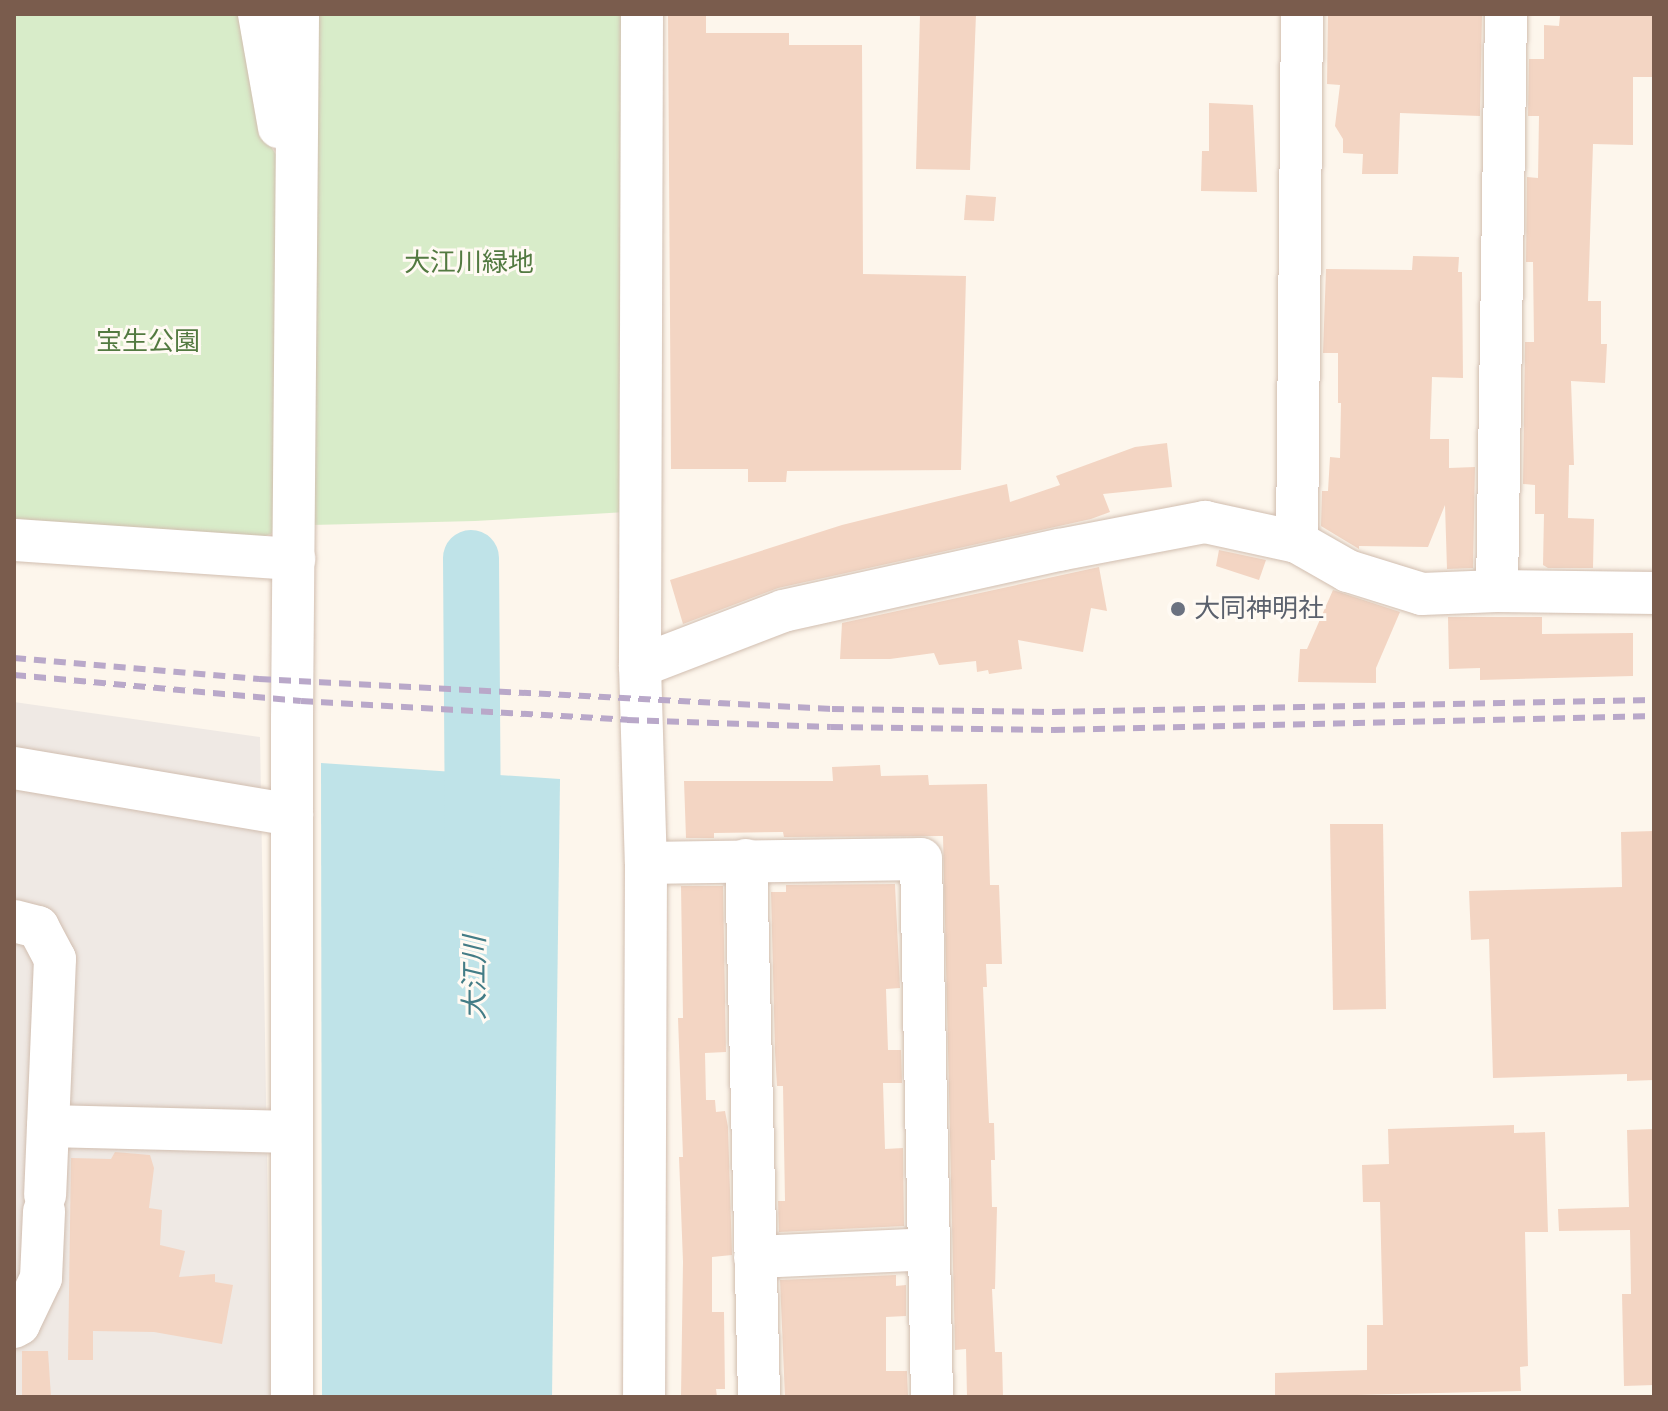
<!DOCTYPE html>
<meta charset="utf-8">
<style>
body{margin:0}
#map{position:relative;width:1668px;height:1411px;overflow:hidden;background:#fdf6ec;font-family:Cabin,"Noto Sans JP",sans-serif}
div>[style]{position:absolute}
.industrial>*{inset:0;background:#efe9e4}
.green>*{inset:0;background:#d8ecc9}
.water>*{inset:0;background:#bfe3e8}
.river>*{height:56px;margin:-28px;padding:0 28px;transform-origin:28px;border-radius:28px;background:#bfe3e8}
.building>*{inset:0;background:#f3d5c3}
.roads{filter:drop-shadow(0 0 2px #d1beb0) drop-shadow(0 0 2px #d1beb0)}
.minor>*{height:42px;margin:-21px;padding:0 21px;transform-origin:21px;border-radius:21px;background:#fff}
.rail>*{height:6px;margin-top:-3px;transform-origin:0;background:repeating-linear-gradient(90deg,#b9a8c9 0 12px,transparent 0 20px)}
.dots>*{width:22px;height:22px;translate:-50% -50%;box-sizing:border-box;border:4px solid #fffaf3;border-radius:50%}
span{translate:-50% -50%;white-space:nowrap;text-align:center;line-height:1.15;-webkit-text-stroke:6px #fffaf3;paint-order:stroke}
.park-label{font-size:26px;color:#537a41}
.worship-label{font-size:26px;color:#5b616d}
.left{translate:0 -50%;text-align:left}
.water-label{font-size:28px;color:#437c86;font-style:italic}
.frame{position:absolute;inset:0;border:16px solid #7a5c4d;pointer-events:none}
</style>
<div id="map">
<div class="industrial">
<i style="clip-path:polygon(14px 702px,260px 737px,271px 1397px,14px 1397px)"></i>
</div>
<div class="green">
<i style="clip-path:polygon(14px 14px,251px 14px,270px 145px,283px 166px,281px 517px,271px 534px,255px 539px,14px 526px)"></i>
<i style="clip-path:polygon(313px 14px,624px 14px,626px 512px,475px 521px,312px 525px)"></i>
</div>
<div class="water">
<i style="clip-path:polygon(321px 763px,560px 779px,552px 1397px,322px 1397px)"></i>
</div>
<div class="river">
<i style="left:471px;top:558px;width:291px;rotate:89.6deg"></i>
</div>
<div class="building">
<i style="clip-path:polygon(668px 14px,706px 14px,706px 33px,789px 33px,789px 45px,862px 45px,863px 274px,966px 276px,961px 470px,787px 471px,786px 482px,748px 482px,748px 469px,671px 469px)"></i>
<i style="clip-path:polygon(920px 14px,976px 14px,970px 170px,916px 169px)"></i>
<i style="clip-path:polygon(1328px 14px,1482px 14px,1480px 116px,1400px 113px,1398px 174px,1362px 174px,1363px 154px,1343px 153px,1343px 139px,1335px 126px,1340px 85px,1327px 84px)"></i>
<i style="clip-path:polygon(1587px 14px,1654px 14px,1654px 77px,1633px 77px,1633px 145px,1593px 144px,1588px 301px,1601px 301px,1601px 344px,1607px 344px,1605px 383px,1571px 381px,1574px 465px,1569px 465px,1568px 518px,1594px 519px,1593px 568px,1548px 568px,1543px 565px,1544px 514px,1535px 514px,1535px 485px,1523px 484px,1525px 342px,1534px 342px,1533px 262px,1526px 262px,1527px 177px,1538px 178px,1539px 116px,1528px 116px,1529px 59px,1544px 59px,1544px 25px,1559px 26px,1560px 16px)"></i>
<i style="clip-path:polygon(1209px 103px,1253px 105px,1257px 192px,1201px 191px,1202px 151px,1209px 151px)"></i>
<i style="clip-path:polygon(966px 195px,996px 197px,994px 221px,964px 220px)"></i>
<i style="clip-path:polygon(1413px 256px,1459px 257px,1458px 272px,1462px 272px,1463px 378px,1432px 377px,1430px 439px,1449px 439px,1449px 468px,1475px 467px,1473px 568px,1447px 569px,1445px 505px,1428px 547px,1359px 546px,1359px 549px,1321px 526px,1322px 491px,1328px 491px,1330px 457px,1340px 458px,1341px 403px,1338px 403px,1338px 353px,1323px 353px,1326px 269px,1412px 270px)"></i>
<i style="clip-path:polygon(1167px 443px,1172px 487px,1103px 494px,1110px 512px,1091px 519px,778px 588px,683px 624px,670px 580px,842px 525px,1007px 484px,1010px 502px,1060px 485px,1056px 476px,1135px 447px)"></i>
<i style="clip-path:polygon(1219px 550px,1266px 560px,1259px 580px,1216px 566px)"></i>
<i style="clip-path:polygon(1099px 567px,1107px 611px,1091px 608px,1083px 652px,1018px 640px,1022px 669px,989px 674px,988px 670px,977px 672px,976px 661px,939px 665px,934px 653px,890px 659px,840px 659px,842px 623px)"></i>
<i style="clip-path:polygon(1333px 590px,1400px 612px,1376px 668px,1376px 683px,1298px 682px,1300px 649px,1307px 649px)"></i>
<i style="clip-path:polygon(1448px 617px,1542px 617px,1542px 634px,1633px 633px,1633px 676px,1480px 680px,1480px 668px,1449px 669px)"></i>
<i style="clip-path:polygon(880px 765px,881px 776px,928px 775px,929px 785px,987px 784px,990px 885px,999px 885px,1002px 964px,986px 964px,987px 987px,983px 987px,989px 1123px,994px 1123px,995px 1160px,991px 1160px,992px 1207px,997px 1207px,995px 1289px,992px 1289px,995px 1352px,1002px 1352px,1003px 1397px,967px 1397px,966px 1349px,955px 1350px,943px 836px,784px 837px,783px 832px,714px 833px,714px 838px,686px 838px,684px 781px,833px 781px,832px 767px)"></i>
<i style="clip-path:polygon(1330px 824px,1383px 824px,1386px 1009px,1333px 1010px)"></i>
<i style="clip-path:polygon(1654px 831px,1654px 1080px,1627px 1081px,1627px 1074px,1493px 1078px,1489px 939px,1471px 940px,1469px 891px,1622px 887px,1621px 832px)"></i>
<i style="clip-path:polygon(895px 884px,900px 988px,886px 989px,888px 1050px,901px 1050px,902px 1083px,883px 1083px,885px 1149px,903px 1148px,904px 1226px,779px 1232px,778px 1201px,785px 1201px,783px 1086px,777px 1086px,775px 1052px,771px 892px,786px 892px,786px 885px)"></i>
<i style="clip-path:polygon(681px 886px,723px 886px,726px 1052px,705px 1053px,706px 1100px,715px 1100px,716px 1112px,725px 1111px,728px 1127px,732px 1255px,712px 1257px,712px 1312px,724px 1312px,725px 1389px,716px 1389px,717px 1397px,681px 1397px,683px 1262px,679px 1157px,683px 1157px,678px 1018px,683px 1018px)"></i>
<i style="clip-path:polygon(1514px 1125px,1514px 1133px,1545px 1132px,1548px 1232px,1525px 1232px,1528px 1366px,1520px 1367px,1521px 1391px,1275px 1397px,1275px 1373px,1367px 1370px,1367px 1325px,1383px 1325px,1380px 1202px,1363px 1202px,1362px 1165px,1389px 1164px,1388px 1129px)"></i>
<i style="clip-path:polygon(1654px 1129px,1654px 1385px,1624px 1386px,1622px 1294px,1631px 1294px,1630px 1230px,1559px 1231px,1558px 1209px,1629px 1207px,1627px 1130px)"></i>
<i style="clip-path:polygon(115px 1152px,150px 1155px,154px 1168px,149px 1208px,162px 1210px,160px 1245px,185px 1251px,179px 1277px,215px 1274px,215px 1282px,233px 1285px,222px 1344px,154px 1332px,93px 1331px,93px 1360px,68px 1360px,71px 1158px,111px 1159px)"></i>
<i style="clip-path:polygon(896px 1275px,896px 1286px,906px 1285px,906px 1316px,886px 1317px,886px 1371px,907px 1371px,908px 1396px,785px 1397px,780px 1280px)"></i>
<i style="clip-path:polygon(22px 1351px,48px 1351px,51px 1397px,22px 1397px)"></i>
</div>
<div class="roads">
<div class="minor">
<i style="left:259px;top:14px;width:115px;rotate:80deg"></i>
<i style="left:642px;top:14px;width:652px;rotate:90.18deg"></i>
<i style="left:640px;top:666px;width:197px;rotate:88.3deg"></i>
<i style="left:646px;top:863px;width:534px;rotate:90.21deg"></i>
<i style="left:14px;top:540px;width:281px;rotate:3.9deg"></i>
<i style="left:1297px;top:542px;width:528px;rotate:-89.46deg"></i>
<i style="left:1497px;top:591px;width:577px;rotate:-89.11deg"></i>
<i style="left:640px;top:666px;width:153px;rotate:-21deg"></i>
<i style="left:783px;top:611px;width:283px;rotate:-12.5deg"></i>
<i style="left:1059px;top:550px;width:149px;rotate:-10.9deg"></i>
<i style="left:1205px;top:522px;width:94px;rotate:12.3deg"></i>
<i style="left:1297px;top:542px;width:59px;rotate:29.6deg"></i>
<i style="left:1348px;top:571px;width:77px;rotate:17.3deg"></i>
<i style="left:1422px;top:594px;width:75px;rotate:-2.3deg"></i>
<i style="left:1497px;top:591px;width:157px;rotate:0.7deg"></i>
<i style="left:14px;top:768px;width:282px;rotate:9.6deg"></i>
<i style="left:746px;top:860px;width:537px;rotate:88.61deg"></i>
<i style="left:646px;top:863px;width:275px;rotate:-0.8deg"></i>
<i style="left:921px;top:859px;width:538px;rotate:88.83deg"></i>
<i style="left:14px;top:921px;width:25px;rotate:14deg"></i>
<i style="left:38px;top:927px;width:36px;rotate:62deg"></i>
<i style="left:55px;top:959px;width:236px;rotate:92.4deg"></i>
<i style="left:48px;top:1126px;width:244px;rotate:1.4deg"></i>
<i style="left:755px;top:1257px;width:174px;rotate:-2.6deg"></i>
<i style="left:14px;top:1327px;width:6px;rotate:-31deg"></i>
<i style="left:19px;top:1324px;width:51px;rotate:-64.4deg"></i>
<i style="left:41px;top:1278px;width:67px;rotate:-87.4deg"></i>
<i style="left:292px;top:1397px;width:679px;rotate:-90deg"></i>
<i style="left:292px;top:718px;width:704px;rotate:-89.51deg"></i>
</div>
</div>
<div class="rail">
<i style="left:14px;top:658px;width:246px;rotate:4.9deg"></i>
<i style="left:259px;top:679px;width:574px;rotate:3deg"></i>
<i style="left:832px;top:709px;width:221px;rotate:0.8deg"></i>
<i style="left:1053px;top:712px;width:601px;rotate:-1.14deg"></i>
<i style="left:14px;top:675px;width:288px;rotate:5.2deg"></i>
<i style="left:301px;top:701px;width:327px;rotate:3.3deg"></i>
<i style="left:627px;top:720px;width:204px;rotate:2deg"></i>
<i style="left:831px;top:727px;width:222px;rotate:0.8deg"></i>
<i style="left:1053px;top:730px;width:601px;rotate:-1.33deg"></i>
</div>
<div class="dots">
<i style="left:1178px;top:609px;background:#6b7280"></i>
</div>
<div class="park-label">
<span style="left:469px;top:263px">大江川緑地</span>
<span style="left:148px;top:342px">宝生公園</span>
</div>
<div class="worship-label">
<span class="left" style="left:1194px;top:609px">大同神明社</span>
</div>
<div class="water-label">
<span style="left:474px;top:978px;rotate:-90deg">大江川</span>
</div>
<div class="frame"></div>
</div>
